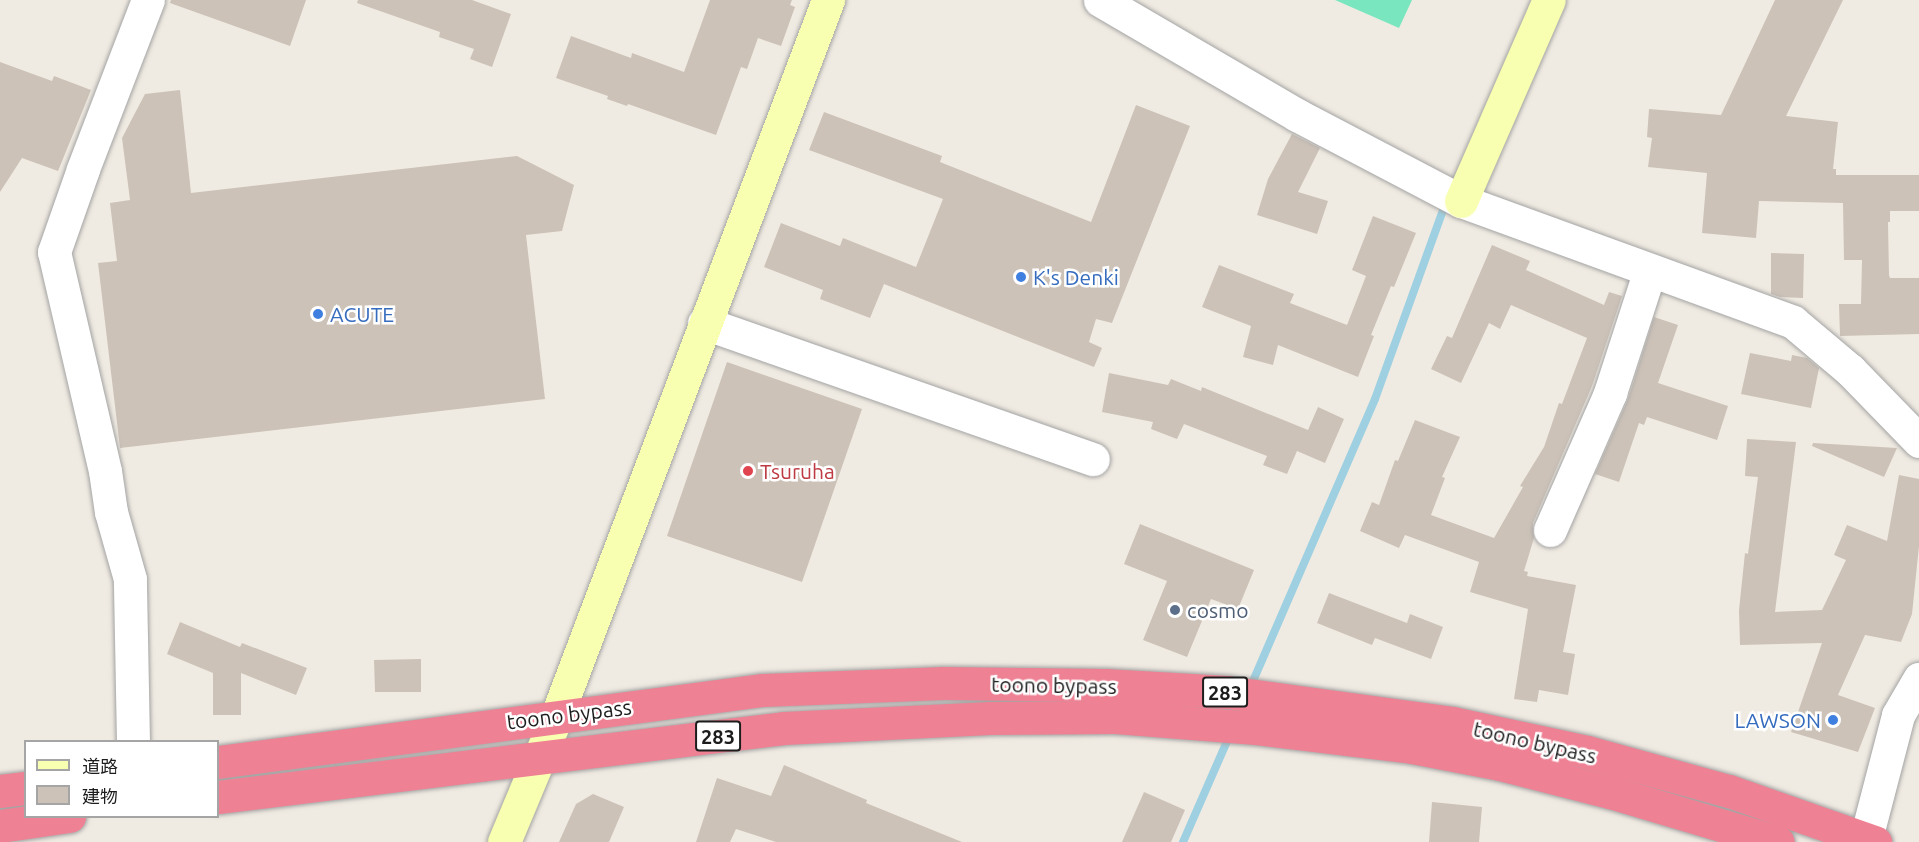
<!DOCTYPE html>
<meta charset="utf-8">
<style>
body{margin:0}
#map{position:relative;width:1919px;height:842px;overflow:hidden;background:#f0ebe2;font-family:Ubuntu,"Noto Sans JP",sans-serif}
div>[style]{position:absolute}
.pitch>*{inset:0;background:#79e6bf}
.stream>*{height:8px;margin:-4px;padding:0 4px;transform-origin:4px;border-radius:4px;background:#9ed0e1}
.building>*{inset:0;background:#ccc2b8}
.roads{filter:drop-shadow(0 0 2px #a4a4a4) drop-shadow(0 0 2px #a4a4a4)}
.street>*{height:33px;margin:-16.5px;padding:0 16.5px;transform-origin:16.5px;border-radius:16.5px;background:#fff}
.secondary>*{height:33px;margin:-16.5px;padding:0 16.5px;transform-origin:16.5px;border-radius:16.5px;background:#f9ffb1}
.highway>*{height:33px;margin:-16.5px;padding:0 16.5px;transform-origin:16.5px;border-radius:16.5px;background:#ee8294}
.dots>*{width:16px;height:16px;translate:-50% -50%;box-sizing:border-box;border:3px solid #fff;border-radius:50%}
span{translate:-50% -50%;white-space:nowrap;text-align:center;line-height:1.15;-webkit-text-stroke:5px #fff;paint-order:stroke}
.shield-label span{padding:2px 4px;background:#fff;border:2px solid;border-radius:4px;-webkit-text-stroke-width:0}
.shield-label{font-size:20px;color:#1d1d1d;font-weight:700}
.shop-label{font-size:21px;color:#366cbe}
.left{translate:0 -50%;text-align:left}
.right{translate:-100% -50%;text-align:right}
.health-label{font-size:21px;color:#be3a42}
.service-label{font-size:21px;color:#4e5e75}
.street-label{font-size:21px;color:#1d1d1d}
.legend{position:absolute;left:24px;top:740px;width:195px;height:78px;box-sizing:border-box;background:#fff;border:2px solid #a5a5a5;margin:0;padding:8px 10px;list-style:none;font-size:18px;color:#1d1d1d}
.legend li{display:flex;align-items:center;gap:12px;height:30px}
.legend b{width:30px;border:2px solid #a5a5a5}
</style>
<div id="map">
<div class="pitch">
<i style="clip-path:polygon(1335px 0,1412px 0,1399px 28px)"></i>
</div>
<div class="stream">
<i style="left:1250px;top:688px;width:315px;rotate:-66.6deg"></i>
<i style="left:1375px;top:399px;width:209px;rotate:-70.2deg"></i>
<i style="left:1183px;top:842px;width:120px;rotate:-66.4deg"></i>
</div>
<div class="building">
<i style="clip-path:polygon(171px 0,306px 0,290px 46px,170px 3px)"></i>
<i style="clip-path:polygon(358px 0,472px 0,511px 14px,492px 67px,470px 59px,474px 49px,439px 37px,440px 32px,357px 3px)"></i>
<i style="clip-path:polygon(710px 0,792px 0,790px 5px,795px 7px,781px 46px,758px 38px,747px 69px,741px 67px,716px 135px,628px 104px,627px 106px,607px 99px,608px 96px,556px 78px,571px 36px,631px 58px,632px 53px,684px 72px)"></i>
<i style="clip-path:polygon(1775px 0,1843px 0,1786px 116px,1838px 122px,1833px 169px,1836px 169px,1836px 175px,1919px 175px,1919px 211px,1890px 211px,1890px 222px,1888px 222px,1889px 275px,1890px 278px,1919px 278px,1919px 334px,1840px 336px,1839px 304px,1861px 304px,1862px 260px,1844px 260px,1843px 203px,1759px 201px,1756px 238px,1702px 233px,1707px 173px,1648px 167px,1652px 138px,1647px 137px,1649px 109px,1721px 115px)"></i>
<i style="clip-path:polygon(0 62px,52px 81px,54px 76px,91px 90px,58px 171px,22px 158px,0 192px)"></i>
<i style="clip-path:polygon(180px 90px,191px 193px,517px 156px,574px 185px,562px 231px,526px 235px,545px 399px,120px 448px,98px 263px,117px 261px,110px 203px,130px 200px,122px 138px,145px 94px)"></i>
<i style="clip-path:polygon(1136px 105px,1190px 126px,1112px 323px,1096px 319px,1089px 342px,1102px 348px,1094px 367px,884px 284px,870px 318px,820px 299px,823px 290px,764px 267px,781px 223px,840px 246px,843px 238px,916px 267px,943px 199px,809px 150px,824px 112px,942px 156px,940px 162px,1091px 222px)"></i>
<i style="clip-path:polygon(1292px 134px,1320px 148px,1298px 192px,1328px 201px,1317px 234px,1257px 215px,1268px 179px)"></i>
<i style="clip-path:polygon(1373px 216px,1416px 233px,1394px 287px,1391px 286px,1371px 335px,1374px 336px,1358px 377px,1278px 345px,1273px 365px,1243px 357px,1251px 326px,1202px 307px,1219px 265px,1294px 294px,1290px 303px,1347px 325px,1366px 276px,1352px 270px)"></i>
<i style="clip-path:polygon(1492px 245px,1530px 261px,1526px 270px,1604px 305px,1609px 292px,1622px 296px,1592px 386px,1533px 523px,1534px 538px,1524px 571px,1528px 572px,1527px 576px,1576px 585px,1563px 652px,1575px 654px,1568px 695px,1539px 690px,1537px 702px,1514px 699px,1528px 609px,1470px 592px,1479px 562px,1405px 535px,1399px 548px,1360px 531px,1372px 502px,1379px 505px,1395px 460px,1398px 461px,1415px 420px,1460px 437px,1442px 477px,1445px 478px,1431px 515px,1494px 538px,1523px 487px,1520px 486px,1544px 447px,1559px 403px,1562px 404px,1587px 338px,1511px 305px,1500px 329px,1489px 323px,1461px 383px,1431px 369px,1447px 336px,1452px 338px)"></i>
<i style="clip-path:polygon(1771px 253px,1804px 254px,1803px 298px,1780px 297px,1771px 294px)"></i>
<i style="clip-path:polygon(1654px 317px,1678px 325px,1658px 383px,1728px 406px,1717px 440px,1647px 417px,1644px 425px,1639px 423px,1619px 482px,1595px 474px,1628px 399px)"></i>
<i style="clip-path:polygon(1750px 353px,1791px 361px,1792px 355px,1807px 358px,1819px 368px,1811px 408px,1741px 394px)"></i>
<i style="clip-path:polygon(727px 362px,862px 409px,802px 582px,667px 536px)"></i>
<i style="clip-path:polygon(1109px 373px,1168px 385px,1171px 379px,1201px 391px,1202px 387px,1308px 430px,1318px 407px,1344px 419px,1325px 463px,1297px 451px,1287px 474px,1263px 465px,1267px 456px,1184px 424px,1177px 439px,1151px 429px,1153px 422px,1102px 412px)"></i>
<i style="clip-path:polygon(1747px 439px,1796px 442px,1775px 612px,1822px 610px,1846px 560px,1834px 555px,1847px 525px,1887px 541px,1899px 475px,1919px 479px,1919px 546px,1912px 614px,1901px 642px,1865px 635px,1838px 695px,1875px 708px,1858px 752px,1791px 732px,1822px 643px,1740px 645px,1739px 610px,1745px 553px,1748px 554px,1758px 477px,1745px 476px)"></i>
<i style="clip-path:polygon(1813px 443px,1897px 448px,1884px 477px,1812px 446px)"></i>
<i style="clip-path:polygon(1140px 524px,1254px 570px,1238px 609px,1211px 599px,1187px 657px,1143px 640px,1167px 581px,1124px 564px)"></i>
<i style="clip-path:polygon(1329px 593px,1407px 623px,1410px 614px,1443px 627px,1431px 659px,1375px 638px,1372px 645px,1317px 623px)"></i>
<i style="clip-path:polygon(180px 622px,240px 647px,242px 643px,307px 668px,296px 695px,241px 673px,241px 715px,213px 715px,213px 673px,167px 654px)"></i>
<i style="clip-path:polygon(421px 659px,421px 692px,375px 692px,374px 660px)"></i>
<i style="clip-path:polygon(784px 765px,867px 800px,866px 803px,962px 842px,776px 842px,736px 829px,730px 842px,696px 842px,717px 778px,771px 796px)"></i>
<i style="clip-path:polygon(1144px 792px,1185px 810px,1171px 842px,1122px 842px)"></i>
<i style="clip-path:polygon(593px 794px,624px 807px,609px 842px,559px 842px,576px 804px)"></i>
<i style="clip-path:polygon(1432px 802px,1482px 807px,1479px 842px,1429px 842px)"></i>
</div>
<div class="roads">
<div class="street">
<i style="left:1100px;top:0;width:228px;rotate:30.3deg"></i>
<i style="left:1297px;top:115px;width:185px;rotate:27.7deg"></i>
<i style="left:1461px;top:201px;width:353px;rotate:20deg"></i>
<i style="left:1793px;top:322px;width:75px;rotate:40.1deg"></i>
<i style="left:1850px;top:370px;width:99px;rotate:45.8deg"></i>
<i style="left:704px;top:323px;width:412px;rotate:19.3deg"></i>
<i style="left:1550px;top:530px;width:150px;rotate:-66.3deg"></i>
<i style="left:1610px;top:393px;width:129px;rotate:-72deg"></i>
<i style="left:133px;top:742px;width:163px;rotate:-91.1deg"></i>
<i style="left:130px;top:579px;width:70px;rotate:-105.8deg"></i>
<i style="left:111px;top:512px;width:41px;rotate:-98.3deg"></i>
<i style="left:105px;top:471px;width:225px;rotate:-103.1deg"></i>
<i style="left:54px;top:252px;width:88px;rotate:-70.7deg"></i>
<i style="left:83px;top:169px;width:181px;rotate:-69deg"></i>
<i style="left:1865px;top:842px;width:131px;rotate:-75.4deg"></i>
<i style="left:1898px;top:715px;width:42px;rotate:-59.7deg"></i>
</div>
<div class="secondary">
<i style="left:1461px;top:201px;width:219px;rotate:-66.4deg"></i>
<i style="left:504px;top:842px;width:138px;rotate:-67.3deg"></i>
<i style="left:557px;top:715px;width:765px;rotate:-69.24deg"></i>
</div>
<div class="highway">
<i style="left:218px;top:762px;width:550px;rotate:-7.53deg"></i>
<i style="left:763px;top:690px;width:181px;rotate:-2.2deg"></i>
<i style="left:944px;top:683px;width:161px;rotate:0.7deg"></i>
<i style="left:1105px;top:685px;width:122px;rotate:3.3deg"></i>
<i style="left:1227px;top:692px;width:227px;rotate:7.8deg"></i>
<i style="left:1452px;top:723px;width:138px;rotate:12.1deg"></i>
<i style="left:1587px;top:752px;width:147px;rotate:15.4deg"></i>
<i style="left:1729px;top:791px;width:155px;rotate:19.3deg"></i>
<i style="left:0;top:791px;width:26px;rotate:-7deg"></i>
<i style="left:218px;top:797px;width:570px;rotate:-6.95deg"></i>
<i style="left:784px;top:728px;width:206px;rotate:-2.8deg"></i>
<i style="left:990px;top:718px;width:125px;rotate:-0.5deg"></i>
<i style="left:1115px;top:717px;width:141px;rotate:4.5deg"></i>
<i style="left:1256px;top:728px;width:157px;rotate:6.9deg"></i>
<i style="left:1412px;top:747px;width:90px;rotate:10.9deg"></i>
<i style="left:1500px;top:764px;width:114px;rotate:14.3deg"></i>
<i style="left:1610px;top:792px;width:175px;rotate:16.6deg"></i>
<i style="left:0;top:826px;width:70px;rotate:-8.2deg"></i>
</div>
</div>
<div class="dots">
<i style="left:1021px;top:277px;background:#3f7fe0"></i>
<i style="left:318px;top:314px;background:#3f7fe0"></i>
<i style="left:748px;top:471px;background:#e0444e"></i>
<i style="left:1175px;top:610px;background:#5c6f8a"></i>
<i style="left:1833px;top:720px;background:#3f7fe0"></i>
</div>
<div class="shield-label">
<span style="left:1225px;top:692px">283</span>
<span style="left:718px;top:736px">283</span>
</div>
<div class="shop-label">
<span class="left" style="left:1033px;top:277px">K's Denki</span>
<span class="left" style="left:330px;top:314px">ACUTE</span>
<span class="right" style="left:1821px;top:720px">LAWSON</span>
</div>
<div class="health-label">
<span class="left" style="left:760px;top:471px">Tsuruha</span>
</div>
<div class="service-label">
<span class="left" style="left:1187px;top:610px">cosmo</span>
</div>
<div class="street-label">
<span style="left:1054px;top:685px;rotate:1deg">toono bypass</span>
<span style="left:569px;top:714px;rotate:-7deg">toono bypass</span>
<span style="left:1535px;top:742px;rotate:13deg">toono bypass</span>
</div>
<ul class="legend">
<li><b style="height:8px;background:#f9ffb1"></b>道路</li>
<li><b style="height:16px;background:#ccc2b8"></b>建物</li>
</ul>
</div>
